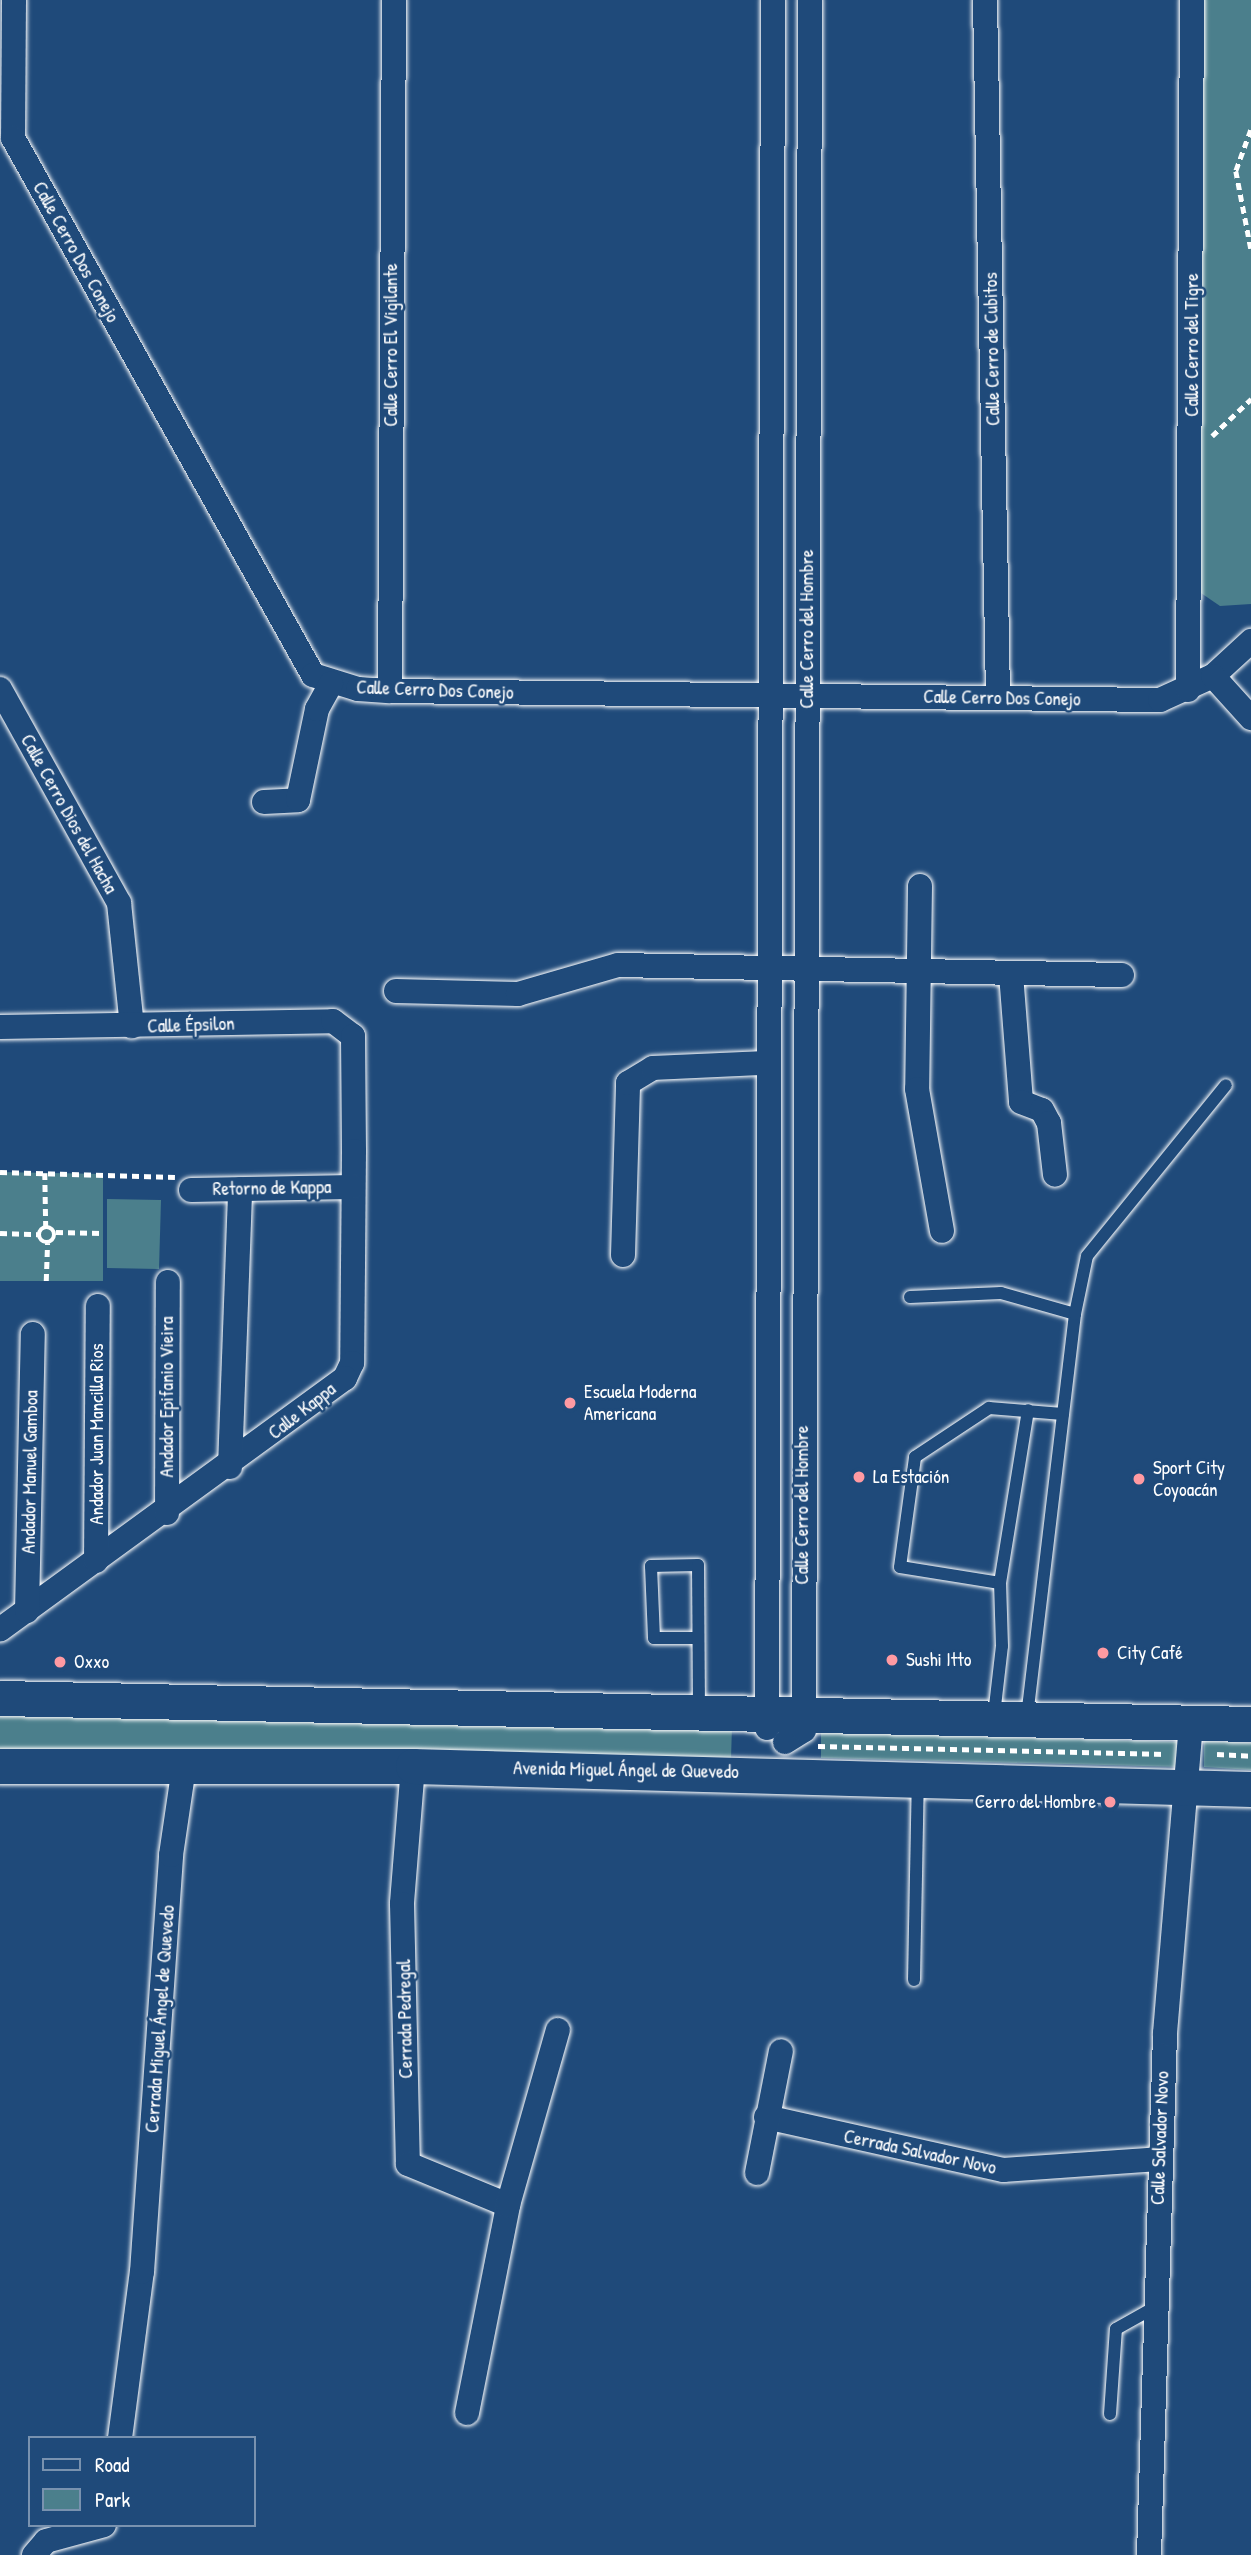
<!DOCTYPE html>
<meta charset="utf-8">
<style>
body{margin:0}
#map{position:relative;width:1251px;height:2555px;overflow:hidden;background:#1f4a7a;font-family:"Patrick Hand",sans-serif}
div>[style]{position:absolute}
.green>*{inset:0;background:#4b7f8c}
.path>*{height:4.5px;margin-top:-2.25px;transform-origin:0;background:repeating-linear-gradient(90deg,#fff 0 7px,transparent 0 12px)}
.path>.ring{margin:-2.25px;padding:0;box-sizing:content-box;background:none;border:4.5px solid #fff;border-radius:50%}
.roads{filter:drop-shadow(0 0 2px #fff) drop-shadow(0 0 2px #fff)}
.lane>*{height:12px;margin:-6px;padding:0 6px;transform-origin:6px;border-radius:6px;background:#1f4a7a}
.street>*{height:24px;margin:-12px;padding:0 12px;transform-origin:12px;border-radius:12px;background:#1f4a7a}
.secondary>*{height:35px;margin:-17.5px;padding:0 17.5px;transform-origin:17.5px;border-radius:17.5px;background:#1f4a7a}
.dots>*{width:19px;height:19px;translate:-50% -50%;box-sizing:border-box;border:4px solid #1f4a7a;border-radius:50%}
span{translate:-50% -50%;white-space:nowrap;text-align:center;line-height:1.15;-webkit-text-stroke:5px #1f4a7a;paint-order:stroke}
.street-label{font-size:19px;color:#fff}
.poi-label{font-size:19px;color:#fff}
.left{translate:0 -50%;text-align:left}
.right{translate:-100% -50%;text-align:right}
.legend{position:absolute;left:28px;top:2436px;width:228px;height:91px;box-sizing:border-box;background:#1f4a7a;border:2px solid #7992af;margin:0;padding:9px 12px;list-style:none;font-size:21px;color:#fff}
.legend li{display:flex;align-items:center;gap:14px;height:35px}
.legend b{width:35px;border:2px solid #7992af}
</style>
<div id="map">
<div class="green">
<i style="clip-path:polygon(1204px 0,1251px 0,1251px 604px,1220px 606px,1198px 591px)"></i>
<i style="clip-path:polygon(0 1172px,103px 1174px,103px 1281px,0 1281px)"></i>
<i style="clip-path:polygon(107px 1199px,161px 1200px,159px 1269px,107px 1268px)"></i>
<i style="clip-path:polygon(0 1716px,732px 1726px,731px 1758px,0 1754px)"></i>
<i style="clip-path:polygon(821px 1732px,1183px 1742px,1182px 1767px,821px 1758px)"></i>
<i style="clip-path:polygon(1204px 1741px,1251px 1743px,1251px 1770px,1204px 1767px)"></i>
</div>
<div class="path">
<i style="left:1251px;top:130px;width:44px;rotate:110.1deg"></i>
<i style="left:1236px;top:171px;width:79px;rotate:79.1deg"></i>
<i style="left:1212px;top:436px;width:54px;rotate:-43.5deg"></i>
<i style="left:0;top:1172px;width:175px;rotate:1.6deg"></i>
<i style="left:45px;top:1173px;width:55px;rotate:89deg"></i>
<i class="ring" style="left:39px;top:1227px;width:11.5px;height:11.5px"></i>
<i style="left:56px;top:1232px;width:46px;rotate:1.2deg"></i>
<i style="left:0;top:1233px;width:38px;rotate:2deg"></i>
<i style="left:46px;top:1281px;width:38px;rotate:-88deg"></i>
<i style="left:818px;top:1746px;width:348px;rotate:1.3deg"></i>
<i style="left:1217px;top:1754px;width:34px;rotate:3deg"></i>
</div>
<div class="roads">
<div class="lane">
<i style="left:910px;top:1297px;width:91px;rotate:-2.5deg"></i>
<i style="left:1001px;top:1293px;width:77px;rotate:15.8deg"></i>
<i style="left:1075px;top:1314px;width:406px;rotate:96.8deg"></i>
<i style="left:1075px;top:1314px;width:59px;rotate:-78.3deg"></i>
<i style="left:1087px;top:1256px;width:220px;rotate:-50.9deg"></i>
<i style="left:1000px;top:1583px;width:101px;rotate:-170.9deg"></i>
<i style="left:900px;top:1567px;width:111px;rotate:-82.2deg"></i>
<i style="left:915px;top:1457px;width:89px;rotate:-33.5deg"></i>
<i style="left:989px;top:1408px;width:74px;rotate:4.6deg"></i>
<i style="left:698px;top:1638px;width:44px;rotate:180deg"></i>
<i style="left:654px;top:1638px;width:72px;rotate:-92.4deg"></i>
<i style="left:651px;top:1566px;width:47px;rotate:-1.2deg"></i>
<i style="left:698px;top:1565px;width:147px;rotate:89.6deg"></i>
<i style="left:994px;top:1715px;width:69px;rotate:-83.4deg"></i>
<i style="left:1002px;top:1646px;width:63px;rotate:-91.8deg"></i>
<i style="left:1000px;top:1583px;width:175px;rotate:-80.8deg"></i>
<i style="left:914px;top:1980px;width:200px;rotate:-88.9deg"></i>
<i style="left:1110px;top:2414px;width:85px;rotate:-86deg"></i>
<i style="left:1116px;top:2329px;width:45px;rotate:-29.4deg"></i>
</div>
<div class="street">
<i style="left:14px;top:0;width:138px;rotate:90.4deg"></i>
<i style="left:13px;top:138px;width:615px;rotate:60.81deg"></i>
<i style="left:313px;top:675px;width:47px;rotate:17.3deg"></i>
<i style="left:358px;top:689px;width:32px;rotate:4deg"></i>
<i style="left:390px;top:691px;width:770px;rotate:0.67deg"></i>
<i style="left:1160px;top:700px;width:58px;rotate:-24.4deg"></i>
<i style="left:1213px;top:676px;width:52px;rotate:-42.6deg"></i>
<i style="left:985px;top:0;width:697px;rotate:88.93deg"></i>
<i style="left:1213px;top:676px;width:57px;rotate:47.9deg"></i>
<i style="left:0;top:689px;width:245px;rotate:60.9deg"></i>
<i style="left:119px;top:903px;width:124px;rotate:84deg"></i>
<i style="left:1188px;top:690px;width:690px;rotate:-89.67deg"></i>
<i style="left:390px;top:691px;width:691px;rotate:-89.67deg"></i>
<i style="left:264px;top:802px;width:34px;rotate:-3deg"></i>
<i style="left:298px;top:800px;width:93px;rotate:-78.2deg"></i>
<i style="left:317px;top:709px;width:29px;rotate:-61deg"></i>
<i style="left:920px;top:886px;width:203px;rotate:90.8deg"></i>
<i style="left:917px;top:1089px;width:144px;rotate:80deg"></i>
<i style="left:1011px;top:974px;width:128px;rotate:85.5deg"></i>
<i style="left:1021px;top:1102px;width:22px;rotate:21deg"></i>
<i style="left:1042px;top:1110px;width:15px;rotate:62deg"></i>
<i style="left:1049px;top:1123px;width:52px;rotate:83.4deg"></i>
<i style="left:396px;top:991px;width:122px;rotate:1.4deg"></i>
<i style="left:518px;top:994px;width:104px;rotate:-16.2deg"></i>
<i style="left:618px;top:965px;width:504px;rotate:1.14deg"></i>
<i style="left:0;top:1027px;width:333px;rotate:-1deg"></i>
<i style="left:333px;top:1021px;width:25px;rotate:37deg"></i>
<i style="left:353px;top:1036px;width:115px;rotate:89.5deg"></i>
<i style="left:354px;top:1151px;width:212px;rotate:90.5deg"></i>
<i style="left:352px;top:1363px;width:17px;rotate:115deg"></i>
<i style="left:345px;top:1378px;width:427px;rotate:143.9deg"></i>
<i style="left:191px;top:1190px;width:162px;rotate:-1.1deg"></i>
<i style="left:623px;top:1255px;width:172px;rotate:-88.3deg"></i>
<i style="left:628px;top:1083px;width:29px;rotate:-31deg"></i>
<i style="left:653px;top:1068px;width:112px;rotate:-2.6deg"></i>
<i style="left:230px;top:1467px;width:278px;rotate:-87.9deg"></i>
<i style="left:167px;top:1513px;width:231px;rotate:-89.8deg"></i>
<i style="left:96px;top:1561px;width:255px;rotate:-89.6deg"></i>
<i style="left:27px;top:1611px;width:277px;rotate:-88.8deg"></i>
<i style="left:767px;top:1728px;width:1728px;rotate:-89.8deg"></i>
<i style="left:785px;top:1742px;width:22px;rotate:-32deg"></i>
<i style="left:804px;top:1730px;width:1730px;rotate:-89.8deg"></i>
<i style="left:413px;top:1766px;width:138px;rotate:94.6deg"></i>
<i style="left:402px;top:1904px;width:260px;rotate:88.7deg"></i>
<i style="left:408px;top:2164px;width:108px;rotate:22.3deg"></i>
<i style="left:766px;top:2117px;width:243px;rotate:12.6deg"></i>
<i style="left:1003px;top:2170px;width:156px;rotate:-4deg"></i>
<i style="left:757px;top:2173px;width:124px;rotate:-78.9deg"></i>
<i style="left:467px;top:2413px;width:212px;rotate:-78.8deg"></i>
<i style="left:508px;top:2205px;width:182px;rotate:-74.1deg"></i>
<i style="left:120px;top:2438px;width:167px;rotate:-82.5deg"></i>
<i style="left:142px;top:2272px;width:418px;rotate:-86deg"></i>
<i style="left:171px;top:1855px;width:89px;rotate:-81.6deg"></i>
<i style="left:34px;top:2555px;width:18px;rotate:-49deg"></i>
<i style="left:46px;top:2541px;width:60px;rotate:-15.4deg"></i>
<i style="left:1149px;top:2555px;width:522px;rotate:-88.24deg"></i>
<i style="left:1165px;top:2033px;width:311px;rotate:-85.2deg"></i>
</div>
<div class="secondary">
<i style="left:0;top:1698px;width:1251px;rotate:1.19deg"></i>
<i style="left:0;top:1766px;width:413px"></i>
<i style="left:413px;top:1766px;width:838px;rotate:1.57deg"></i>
</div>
</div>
<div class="dots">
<i style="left:570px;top:1403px;background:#ff9aa2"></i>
<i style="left:859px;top:1477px;background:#ff9aa2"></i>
<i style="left:1139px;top:1479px;background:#ff9aa2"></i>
<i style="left:1103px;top:1653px;background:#ff9aa2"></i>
<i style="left:892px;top:1660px;background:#ff9aa2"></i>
<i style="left:60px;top:1662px;background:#ff9aa2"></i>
<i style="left:1110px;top:1802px;background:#ff9aa2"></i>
</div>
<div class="street-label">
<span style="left:76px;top:252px;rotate:61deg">Calle Cerro Dos Conejo</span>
<span style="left:391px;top:345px;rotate:-90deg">Calle Cerro El Vigilante</span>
<span style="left:1192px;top:345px;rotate:-90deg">Calle Cerro del Tigre</span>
<span style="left:992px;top:349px;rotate:-91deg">Calle Cerro de Cubitos</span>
<span style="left:807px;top:629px;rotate:-90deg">Calle Cerro del Hombre</span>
<span style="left:435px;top:690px;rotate:2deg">Calle Cerro Dos Conejo</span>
<span style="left:1002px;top:698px;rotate:1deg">Calle Cerro Dos Conejo</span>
<span style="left:69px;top:814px;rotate:61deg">Calle Cerro Dios del Hacha</span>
<span style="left:191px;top:1025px;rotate:-2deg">Calle Épsilon</span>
<span style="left:272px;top:1188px;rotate:-1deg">Retorno de Kappa</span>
<span style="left:167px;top:1397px;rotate:-90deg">Andador Epifanio Vieira</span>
<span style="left:302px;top:1411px;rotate:-38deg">Calle Kappa</span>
<span style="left:97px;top:1434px;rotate:-90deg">Andador Juan Mancilla Rios</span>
<span style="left:30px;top:1472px;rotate:-89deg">Andador Manuel Gamboa</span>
<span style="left:802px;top:1505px;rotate:-90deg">Calle Cerro del Hombre</span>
<span style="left:626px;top:1770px;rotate:1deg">Avenida Miguel Ángel de Quevedo</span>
<span style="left:160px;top:2019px;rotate:-86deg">Cerrada Miguel Ángel de Quevedo</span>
<span style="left:405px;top:2019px;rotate:-91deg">Cerrada Pedregal</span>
<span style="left:1160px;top:2138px;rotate:-88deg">Calle Salvador Novo</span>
<span style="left:920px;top:2152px;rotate:12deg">Cerrada Salvador Novo</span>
</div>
<div class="poi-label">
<span class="left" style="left:584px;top:1403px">Escuela Moderna<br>Americana</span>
<span class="left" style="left:1153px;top:1479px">Sport City<br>Coyoacán</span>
<span class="left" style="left:873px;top:1477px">La Estación</span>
<span class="left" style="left:1117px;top:1653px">City Café</span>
<span class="left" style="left:906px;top:1660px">Sushi Itto</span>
<span class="left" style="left:74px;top:1662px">Oxxo</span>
<span class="right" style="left:1096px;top:1802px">Cerro del Hombre</span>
</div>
<ul class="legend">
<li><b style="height:9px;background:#1f4a7a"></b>Road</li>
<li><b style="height:19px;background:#4b7f8c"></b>Park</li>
</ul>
</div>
